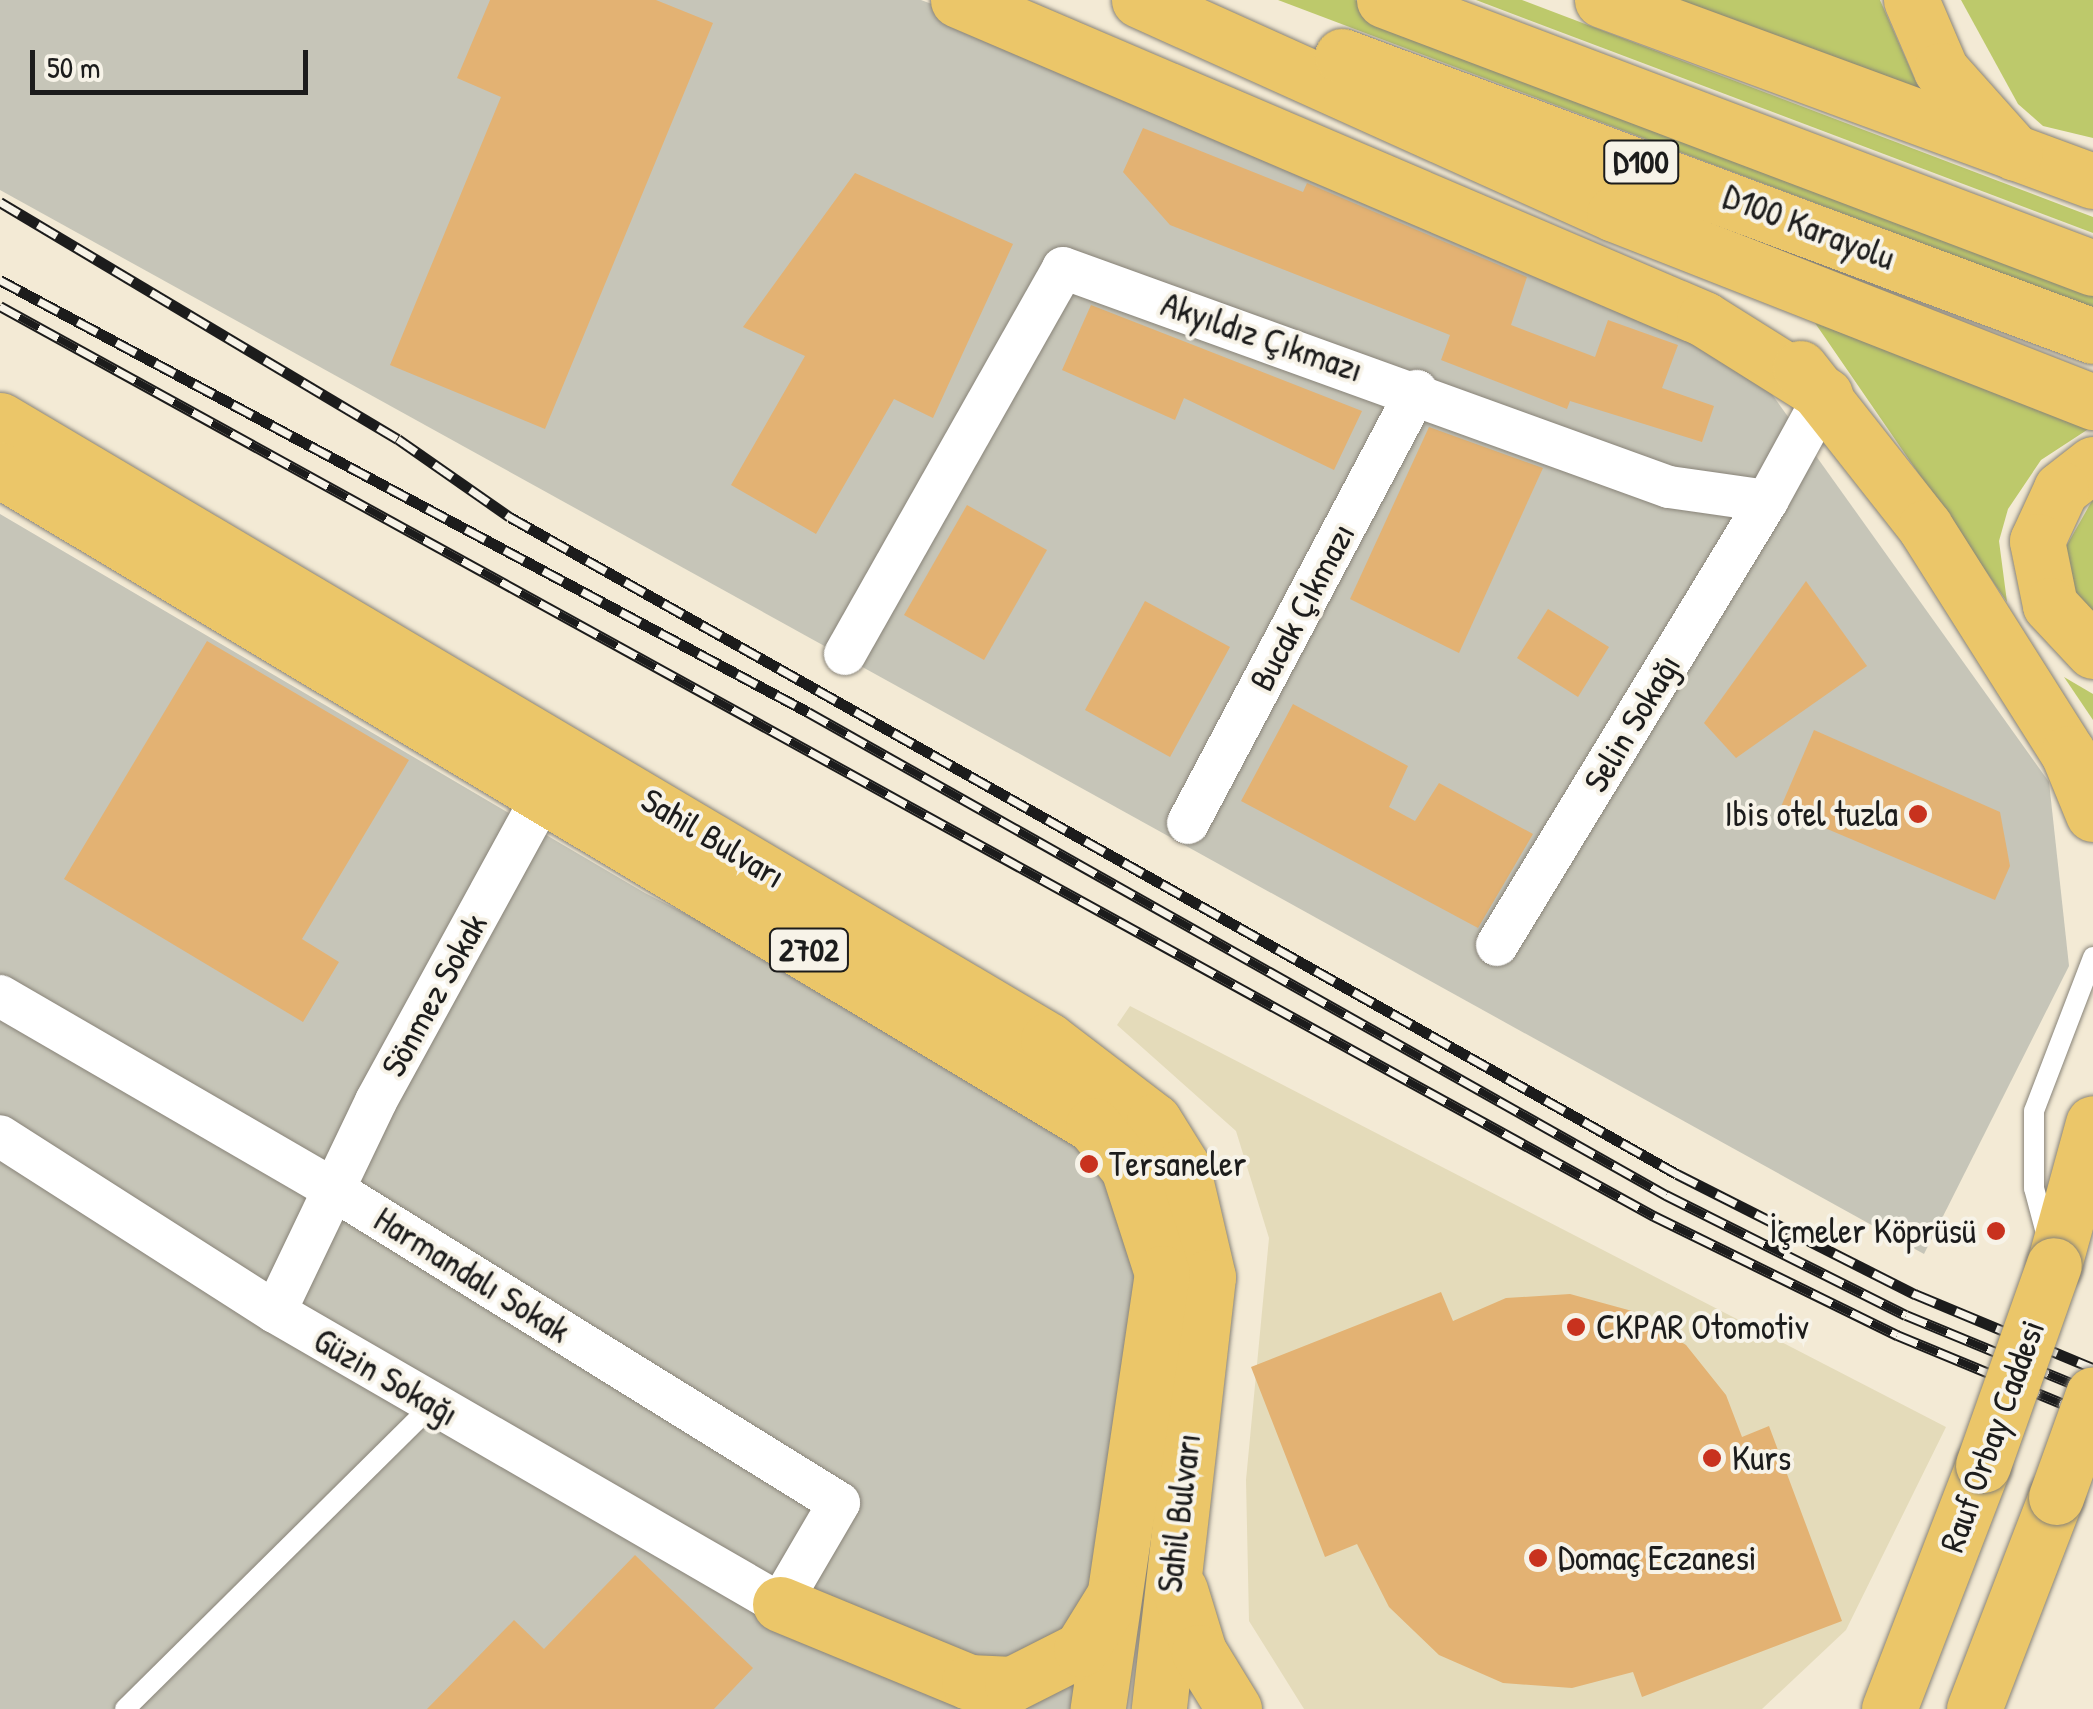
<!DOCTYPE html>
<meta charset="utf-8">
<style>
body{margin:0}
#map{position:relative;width:2093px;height:1709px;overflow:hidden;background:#f3ead5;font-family:"Patrick Hand",sans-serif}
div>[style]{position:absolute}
.built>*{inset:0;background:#e4dbba}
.industrial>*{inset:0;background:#c6c5b8}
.green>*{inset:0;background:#bdc96b}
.building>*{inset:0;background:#e3b273}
.roads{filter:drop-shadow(0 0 2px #888378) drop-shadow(0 0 2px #888378)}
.service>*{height:20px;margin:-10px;padding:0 10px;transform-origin:10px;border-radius:10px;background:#fff}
.minor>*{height:42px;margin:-21px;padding:0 21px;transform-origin:21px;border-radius:21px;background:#fff}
.primary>*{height:55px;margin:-27.5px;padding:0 27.5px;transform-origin:27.5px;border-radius:27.5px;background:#ebc669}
.trunk>*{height:55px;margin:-27.5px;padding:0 27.5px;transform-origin:27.5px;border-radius:27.5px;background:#ebc669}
.rail>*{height:11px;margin-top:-5.5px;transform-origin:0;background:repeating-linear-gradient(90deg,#f7f3e8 0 22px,#1c1c1c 0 44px);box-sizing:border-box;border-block:2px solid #1c1c1c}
.bridges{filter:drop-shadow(0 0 2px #888378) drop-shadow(0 0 2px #888378)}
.primary-bridge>*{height:55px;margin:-27.5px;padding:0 27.5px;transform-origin:27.5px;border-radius:27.5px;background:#ebc669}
.dots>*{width:28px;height:28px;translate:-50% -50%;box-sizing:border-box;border:5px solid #f7f3e8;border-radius:50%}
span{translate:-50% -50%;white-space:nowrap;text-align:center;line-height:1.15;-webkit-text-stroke:8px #f7f3e8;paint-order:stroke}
.shield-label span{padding:2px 8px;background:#f7f3e8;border:2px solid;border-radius:8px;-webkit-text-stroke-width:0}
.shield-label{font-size:32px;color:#1c1c1c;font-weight:700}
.street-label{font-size:35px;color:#1c1c1c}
.poi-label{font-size:35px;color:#1c1c1c}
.right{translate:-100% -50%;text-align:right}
.left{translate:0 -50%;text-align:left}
.scale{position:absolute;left:30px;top:50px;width:278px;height:45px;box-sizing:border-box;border:5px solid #1c1c1c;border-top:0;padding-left:12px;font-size:30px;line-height:35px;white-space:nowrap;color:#1c1c1c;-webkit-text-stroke:8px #f7f3e8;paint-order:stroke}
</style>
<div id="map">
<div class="built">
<i style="clip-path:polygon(1130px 1006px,1946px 1427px,1846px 1630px,1762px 1709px,1304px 1709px,1249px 1621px,1246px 1480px,1269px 1238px,1236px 1131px,1117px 1025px)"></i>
</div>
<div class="industrial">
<i style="clip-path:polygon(0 0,921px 0,1128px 78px,1756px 372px,2049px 782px,2069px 966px,1924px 1254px,0 190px)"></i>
<i style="clip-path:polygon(0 514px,645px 893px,1132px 1143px,1172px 1236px,1091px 1709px,0 1709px)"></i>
</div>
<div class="green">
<i style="clip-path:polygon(1278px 0,1355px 0,2093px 276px,2093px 308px)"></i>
<i style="clip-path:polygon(1476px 0,1522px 0,2093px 217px,2093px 233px)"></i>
<i style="clip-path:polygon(1651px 0,1880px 0,1926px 105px)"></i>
<i style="clip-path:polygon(1961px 0,2093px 0,2093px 138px,2043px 126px,2018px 104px)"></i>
<i style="clip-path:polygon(1815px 323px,2093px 426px,2041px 460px,2008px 509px,1999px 541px,2007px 602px)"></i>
<i style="clip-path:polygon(2093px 499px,2093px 616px,2068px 581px,2063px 552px)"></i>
<i style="clip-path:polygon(2064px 677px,2093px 694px,2093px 720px)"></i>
</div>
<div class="building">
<i style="clip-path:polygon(490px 0,656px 0,713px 23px,545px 429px,390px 365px,501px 97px,457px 78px)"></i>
<i style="clip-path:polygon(1143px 128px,1303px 192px,1307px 183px,1527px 277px,1511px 325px,1595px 357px,1608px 320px,1678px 345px,1662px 388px,1714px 406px,1702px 442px,1570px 401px,1567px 409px,1441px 360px,1450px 335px,1170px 225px,1123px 172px)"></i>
<i style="clip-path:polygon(855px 173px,1013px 244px,933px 418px,894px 399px,816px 534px,731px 485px,805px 356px,743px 327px)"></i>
<i style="clip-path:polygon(1091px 305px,1362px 411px,1334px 470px,1184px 398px,1175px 420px,1062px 370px)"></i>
<i style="clip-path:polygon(1429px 427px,1543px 468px,1459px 653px,1350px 599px)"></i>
<i style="clip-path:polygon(967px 505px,1047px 550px,984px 660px,904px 615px)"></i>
<i style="clip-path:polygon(1806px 581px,1867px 666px,1736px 758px,1704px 723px)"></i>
<i style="clip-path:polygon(1145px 601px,1230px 647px,1170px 757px,1085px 710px)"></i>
<i style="clip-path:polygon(1548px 609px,1609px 647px,1578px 697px,1517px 658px)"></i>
<i style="clip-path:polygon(207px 641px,409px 760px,302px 939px,339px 962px,303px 1022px,64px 879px)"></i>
<i style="clip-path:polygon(1293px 704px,1408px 766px,1389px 807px,1415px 821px,1439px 783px,1533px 834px,1478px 928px,1241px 801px)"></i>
<i style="clip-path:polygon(1814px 730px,2000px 812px,2010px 866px,1995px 900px,1780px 809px)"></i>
<i style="clip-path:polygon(1441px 1292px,1453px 1321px,1506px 1298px,1570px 1294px,1632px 1311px,1686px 1345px,1726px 1395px,1742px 1437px,1769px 1426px,1842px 1621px,1642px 1697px,1633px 1672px,1572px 1688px,1503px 1683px,1439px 1655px,1389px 1607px,1357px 1544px,1325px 1557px,1251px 1367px)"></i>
<i style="clip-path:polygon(635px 1555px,753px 1668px,714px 1709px,427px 1709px,514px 1620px,544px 1649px)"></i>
</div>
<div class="roads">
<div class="service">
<i style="left:2047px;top:1237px;width:51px;rotate:-104.9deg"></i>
<i style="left:2034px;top:1188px;width:77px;rotate:-90deg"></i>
<i style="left:2034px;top:1111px;width:165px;rotate:-69deg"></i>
<i style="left:125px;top:1709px;width:433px;rotate:-44.7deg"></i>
</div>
<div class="minor">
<i style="left:845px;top:654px;width:443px;rotate:-60.5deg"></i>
<i style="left:1063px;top:268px;width:644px;rotate:19.87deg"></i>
<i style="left:1669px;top:487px;width:99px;rotate:8.1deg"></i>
<i style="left:1767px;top:501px;width:121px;rotate:-61.3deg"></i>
<i style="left:1188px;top:823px;width:489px;rotate:-62.1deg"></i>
<i style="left:1497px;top:945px;width:520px;rotate:-58.7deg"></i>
<i style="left:0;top:996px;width:386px;rotate:30.1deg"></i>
<i style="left:334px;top:1190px;width:594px;rotate:31.79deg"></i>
<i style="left:839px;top:1503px;width:117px;rotate:120.3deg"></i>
<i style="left:780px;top:1604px;width:583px;rotate:-149.96deg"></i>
<i style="left:275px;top:1312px;width:326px;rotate:-147.4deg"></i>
<i style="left:275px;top:1312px;width:234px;rotate:-64.4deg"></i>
<i style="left:376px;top:1101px;width:352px;rotate:-61.3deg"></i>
<i style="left:545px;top:792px;width:27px;rotate:-36deg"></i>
</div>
<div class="primary">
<i style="left:1889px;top:1709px;width:261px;rotate:-68.9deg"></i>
<i style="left:1974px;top:1709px;width:227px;rotate:-68.9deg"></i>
</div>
<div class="trunk">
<i style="left:958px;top:0;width:811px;rotate:23.15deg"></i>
<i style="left:1704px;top:319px;width:143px;rotate:32.1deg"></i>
<i style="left:1139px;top:0;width:521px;rotate:24.25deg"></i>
<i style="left:1614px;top:214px;width:515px;rotate:21.43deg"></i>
<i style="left:1384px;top:0;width:758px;rotate:20.71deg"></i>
<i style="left:1602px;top:0;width:523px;rotate:20.24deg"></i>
<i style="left:1911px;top:0;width:76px;rotate:66.8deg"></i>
<i style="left:1941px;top:70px;width:111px;rotate:48.3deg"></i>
<i style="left:1342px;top:56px;width:801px;rotate:20.45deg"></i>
<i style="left:1800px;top:368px;width:202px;rotate:51.8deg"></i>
<i style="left:1925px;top:527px;width:267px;rotate:57.7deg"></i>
<i style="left:2068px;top:753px;width:66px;rotate:67.7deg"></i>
<i style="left:0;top:420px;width:1218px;rotate:30.61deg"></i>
<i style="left:1048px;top:1040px;width:133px;rotate:37.4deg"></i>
<i style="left:1154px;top:1121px;width:53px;rotate:58.1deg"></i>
<i style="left:1182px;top:1166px;width:114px;rotate:76.8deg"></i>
<i style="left:1208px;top:1277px;width:435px;rotate:96.5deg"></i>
<i style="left:2093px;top:464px;width:41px;rotate:142deg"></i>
<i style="left:2061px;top:489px;width:57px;rotate:114.8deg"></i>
<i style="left:2037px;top:541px;width:65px;rotate:78.5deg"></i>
<i style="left:2050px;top:605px;width:63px;rotate:46.9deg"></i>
<i style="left:0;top:470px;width:1274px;rotate:30.93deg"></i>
<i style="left:1093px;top:1125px;width:55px;rotate:50.9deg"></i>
<i style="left:1128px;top:1168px;width:110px;rotate:72.1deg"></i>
<i style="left:1162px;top:1273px;width:441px;rotate:98.4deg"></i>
<i style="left:2054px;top:1265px;width:147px;rotate:-74.6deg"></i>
<i style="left:1180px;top:1590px;width:65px;rotate:73deg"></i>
<i style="left:1199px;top:1652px;width:67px;rotate:58.4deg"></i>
<i style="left:780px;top:1604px;width:204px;rotate:22.4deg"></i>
<i style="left:969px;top:1682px;width:43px;rotate:2.7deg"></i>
<i style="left:1012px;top:1684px;width:77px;rotate:-26.9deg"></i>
<i style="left:1081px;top:1649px;width:59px;rotate:-58.2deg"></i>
</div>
</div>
<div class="rail">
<i style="left:0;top:202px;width:463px;rotate:30.8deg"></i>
<i style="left:398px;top:439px;width:136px;rotate:34.9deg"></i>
<i style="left:510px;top:517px;width:1339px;rotate:29.38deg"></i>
<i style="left:1677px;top:1174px;width:267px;rotate:26.8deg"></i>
<i style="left:1915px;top:1294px;width:193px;rotate:22.6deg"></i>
<i style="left:0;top:280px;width:916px;rotate:28.13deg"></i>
<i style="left:808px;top:712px;width:985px;rotate:29.38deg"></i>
<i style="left:1666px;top:1195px;width:268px;rotate:26.6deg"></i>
<i style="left:1906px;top:1315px;width:202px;rotate:22.4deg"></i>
<i style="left:0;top:306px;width:1888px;rotate:28.82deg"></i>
<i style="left:1654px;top:1216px;width:271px;rotate:26.1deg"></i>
<i style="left:1897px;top:1335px;width:212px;rotate:22.5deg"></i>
</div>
<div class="bridges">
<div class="primary-bridge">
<i style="left:1983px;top:1465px;width:212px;rotate:-70.5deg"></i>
<i style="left:2056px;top:1497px;width:109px;rotate:-70.2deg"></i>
</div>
</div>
<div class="dots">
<i style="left:1918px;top:814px;background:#c8321e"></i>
<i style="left:1089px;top:1164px;background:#c8321e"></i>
<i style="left:1996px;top:1231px;background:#c8321e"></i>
<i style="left:1576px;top:1327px;background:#c8321e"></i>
<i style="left:1712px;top:1458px;background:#c8321e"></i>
<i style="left:1538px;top:1558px;background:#c8321e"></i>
</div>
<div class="shield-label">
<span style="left:1641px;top:162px">D100</span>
<span style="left:809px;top:950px">2702</span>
</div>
<div class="street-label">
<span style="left:1809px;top:227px;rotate:21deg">D100 Karayolu</span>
<span style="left:1262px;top:337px;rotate:19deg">Akyıldız Çıkmazı</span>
<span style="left:1302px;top:607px;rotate:-62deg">Bucak Çıkmazı</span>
<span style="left:1632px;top:723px;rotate:-59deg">Selin Sokağı</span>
<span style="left:713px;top:838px;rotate:31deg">Sahil Bulvarı</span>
<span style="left:434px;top:995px;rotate:-61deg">Sönmez Sokak</span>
<span style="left:472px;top:1275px;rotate:32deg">Harmandalı Sokak</span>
<span style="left:386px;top:1377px;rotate:30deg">Güzin Sokağı</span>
<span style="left:1992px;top:1436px;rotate:-70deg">Rauf Orbay Caddesi</span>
<span style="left:1179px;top:1513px;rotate:-83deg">Sahil Bulvarı</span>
</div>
<div class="poi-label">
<span class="right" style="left:1898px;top:814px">Ibis otel tuzla</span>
<span class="left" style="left:1109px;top:1164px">Tersaneler</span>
<span class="right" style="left:1976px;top:1231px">İçmeler Köprüsü</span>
<span class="left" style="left:1596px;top:1327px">CKPAR Otomotiv</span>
<span class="left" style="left:1732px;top:1458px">Kurs</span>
<span class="left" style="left:1558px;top:1558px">Domaç Eczanesi</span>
</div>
<div class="scale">50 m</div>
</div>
